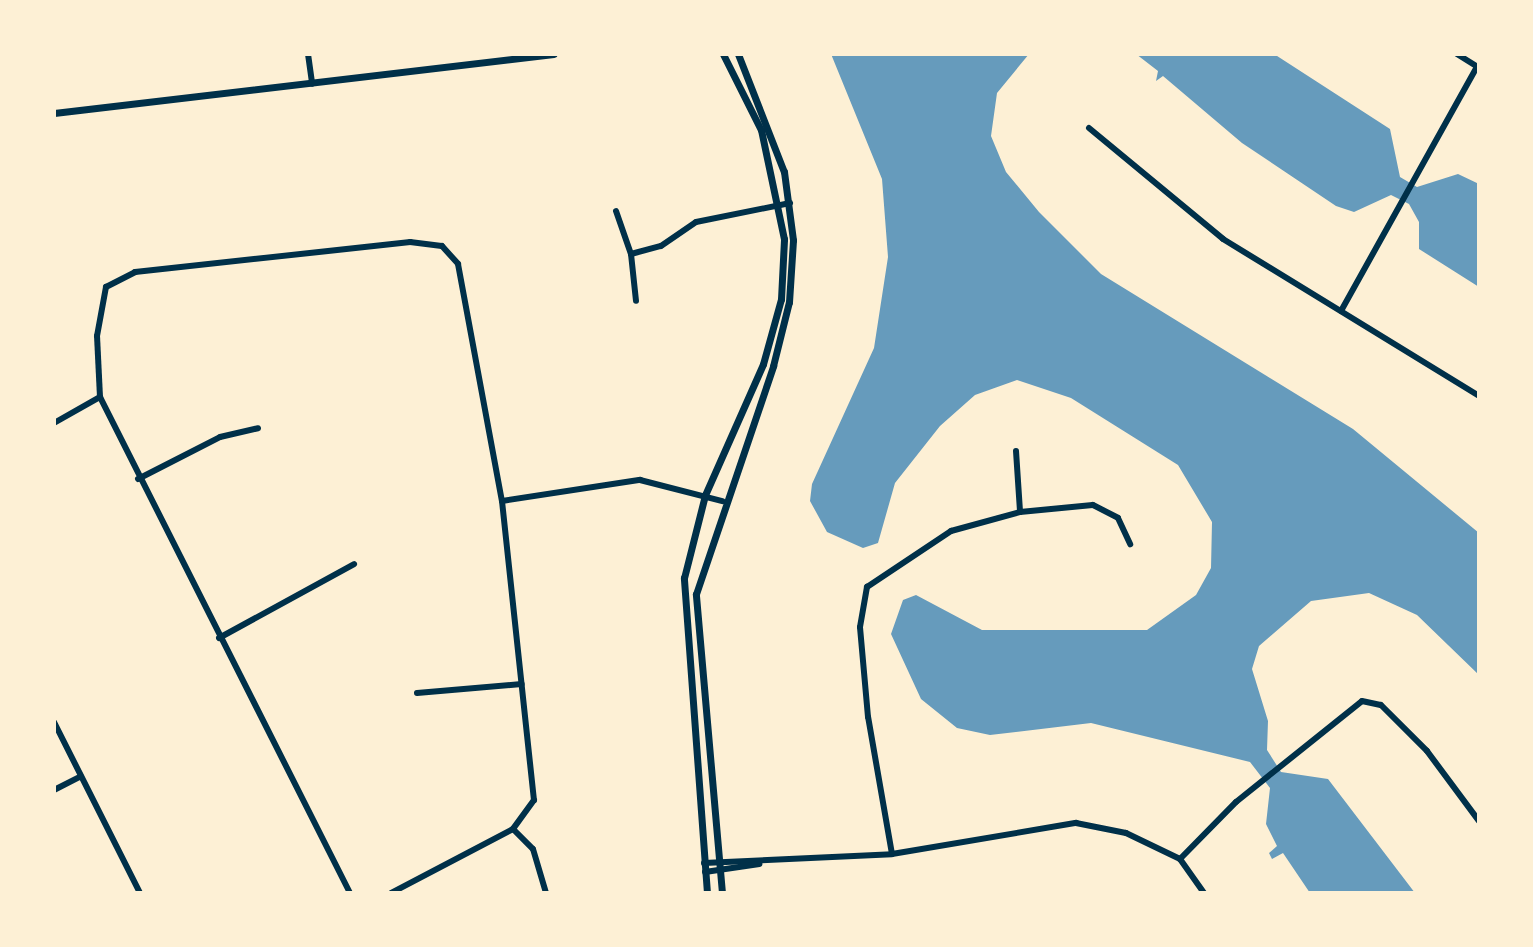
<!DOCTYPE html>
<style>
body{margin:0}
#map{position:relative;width:1533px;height:947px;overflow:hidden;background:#fdf0d5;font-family:Commissioner,sans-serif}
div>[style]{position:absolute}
.water>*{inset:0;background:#669bbc}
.minor>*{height:6px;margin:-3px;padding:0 3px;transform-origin:3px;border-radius:3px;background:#003049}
.tertiary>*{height:7px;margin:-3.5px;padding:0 3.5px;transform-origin:3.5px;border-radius:3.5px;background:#003049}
span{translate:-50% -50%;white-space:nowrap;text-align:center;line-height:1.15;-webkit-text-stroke:6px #fdf0d5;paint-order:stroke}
.frame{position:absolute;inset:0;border:56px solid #fdf0d5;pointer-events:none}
</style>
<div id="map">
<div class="water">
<i style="clip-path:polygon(831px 54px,1029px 54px,997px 93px,991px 136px,1006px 172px,1039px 212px,1101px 274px,1353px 429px,1479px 533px,1479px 675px,1417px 615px,1369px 593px,1311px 601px,1259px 646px,1252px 669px,1268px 721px,1267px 750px,1281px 772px,1328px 779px,1415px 893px,1310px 893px,1283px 853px,1272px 859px,1269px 853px,1277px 846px,1266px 824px,1270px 788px,1250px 762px,1091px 723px,990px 735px,957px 728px,921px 699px,891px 634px,903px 600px,916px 595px,982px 630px,1147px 630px,1196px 595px,1211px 568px,1212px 522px,1178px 465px,1071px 398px,1017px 380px,975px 395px,940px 426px,895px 483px,878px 543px,863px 548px,827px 532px,810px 501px,812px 484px,874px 348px,888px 257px,882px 179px)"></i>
<i style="clip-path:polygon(1136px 54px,1274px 54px,1390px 129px,1400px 177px,1417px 187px,1458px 174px,1479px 184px,1479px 287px,1419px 249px,1419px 222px,1409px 204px,1391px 195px,1354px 212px,1336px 206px,1242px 143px,1163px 76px,1156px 81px,1158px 71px)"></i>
</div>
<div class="minor">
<i style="left:308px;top:54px;width:30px;rotate:82deg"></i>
<i style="left:1457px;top:54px;width:25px;rotate:32deg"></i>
<i style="left:1089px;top:128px;width:174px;rotate:39.6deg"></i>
<i style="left:1223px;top:239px;width:300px;rotate:31.5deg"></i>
<i style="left:616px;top:211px;width:46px;rotate:70.8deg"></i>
<i style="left:631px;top:254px;width:47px;rotate:83.9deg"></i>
<i style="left:631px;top:254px;width:31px;rotate:-15deg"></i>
<i style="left:661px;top:246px;width:42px;rotate:-34.4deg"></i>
<i style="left:696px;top:222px;width:96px;rotate:-11.4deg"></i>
<i style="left:1341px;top:311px;width:279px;rotate:-60.9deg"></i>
<i style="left:54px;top:423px;width:53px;rotate:-29.5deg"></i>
<i style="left:1016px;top:451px;width:61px;rotate:86.2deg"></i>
<i style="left:138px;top:479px;width:92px;rotate:-27.1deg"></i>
<i style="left:220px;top:437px;width:39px;rotate:-13deg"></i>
<i style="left:502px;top:501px;width:140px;rotate:-8.7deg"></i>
<i style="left:640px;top:480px;width:85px;rotate:14.4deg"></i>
<i style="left:219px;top:638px;width:154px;rotate:-28.7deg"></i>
<i style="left:417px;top:693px;width:105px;rotate:-4.9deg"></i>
<i style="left:54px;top:722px;width:191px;rotate:63.3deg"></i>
<i style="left:54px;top:790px;width:30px;rotate:-27deg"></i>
<i style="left:513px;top:829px;width:28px;rotate:45deg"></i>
<i style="left:533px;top:849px;width:46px;rotate:73.5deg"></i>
<i style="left:892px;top:854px;width:139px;rotate:-99.9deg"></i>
<i style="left:868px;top:717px;width:90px;rotate:-95.1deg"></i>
<i style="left:860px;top:627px;width:41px;rotate:-80.1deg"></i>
<i style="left:867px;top:587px;width:101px;rotate:-33.7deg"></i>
<i style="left:951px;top:531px;width:72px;rotate:-15.4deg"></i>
<i style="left:1020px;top:512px;width:73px;rotate:-5.5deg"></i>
<i style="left:1093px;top:505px;width:28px;rotate:27deg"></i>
<i style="left:1118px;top:518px;width:29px;rotate:65deg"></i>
<i style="left:1180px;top:859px;width:80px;rotate:-45.5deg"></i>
<i style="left:1236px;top:802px;width:161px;rotate:-38.7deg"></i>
<i style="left:1362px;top:701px;width:19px;rotate:12deg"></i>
<i style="left:1381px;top:705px;width:65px;rotate:45deg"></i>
<i style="left:1427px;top:751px;width:87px;rotate:53.4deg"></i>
<i style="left:704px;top:863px;width:188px;rotate:-2.7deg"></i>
<i style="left:892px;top:854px;width:187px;rotate:-9.6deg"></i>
<i style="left:1076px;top:823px;width:51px;rotate:11.3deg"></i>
<i style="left:1126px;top:833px;width:60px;rotate:25.7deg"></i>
<i style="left:1180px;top:859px;width:42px;rotate:54.8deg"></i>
<i style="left:705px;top:872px;width:55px;rotate:-8.4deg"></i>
<i style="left:350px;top:893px;width:555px;rotate:-116.75deg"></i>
<i style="left:100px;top:397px;width:61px;rotate:-92.8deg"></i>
<i style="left:97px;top:336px;width:50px;rotate:-79.6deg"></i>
<i style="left:106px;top:287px;width:33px;rotate:-27deg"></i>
<i style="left:135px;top:272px;width:277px;rotate:-6.2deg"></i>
<i style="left:410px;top:242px;width:32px;rotate:7deg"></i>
<i style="left:442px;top:246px;width:24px;rotate:48deg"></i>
<i style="left:458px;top:264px;width:241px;rotate:79.5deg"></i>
<i style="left:502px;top:501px;width:301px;rotate:83.9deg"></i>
<i style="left:534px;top:800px;width:36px;rotate:126deg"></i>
<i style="left:513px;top:829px;width:138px;rotate:152.3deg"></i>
</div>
<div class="tertiary">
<i style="left:54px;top:113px;width:503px;rotate:-6.73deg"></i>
<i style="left:707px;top:893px;width:316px;rotate:-94.2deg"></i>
<i style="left:684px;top:578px;width:86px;rotate:-75.8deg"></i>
<i style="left:705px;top:495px;width:143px;rotate:-66.1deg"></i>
<i style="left:763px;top:364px;width:67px;rotate:-74.5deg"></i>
<i style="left:781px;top:299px;width:60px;rotate:-87.1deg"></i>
<i style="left:784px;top:239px;width:111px;rotate:-101.9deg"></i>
<i style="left:761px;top:130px;width:85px;rotate:-116.6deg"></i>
<i style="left:722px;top:893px;width:300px;rotate:-95deg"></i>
<i style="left:696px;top:594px;width:241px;rotate:-71.3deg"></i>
<i style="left:773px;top:366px;width:66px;rotate:-76deg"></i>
<i style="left:789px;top:302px;width:62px;rotate:-86.3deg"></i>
<i style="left:793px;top:240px;width:69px;rotate:-97.5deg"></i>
<i style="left:784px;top:172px;width:127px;rotate:-111.3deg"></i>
</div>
<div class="frame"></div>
</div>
